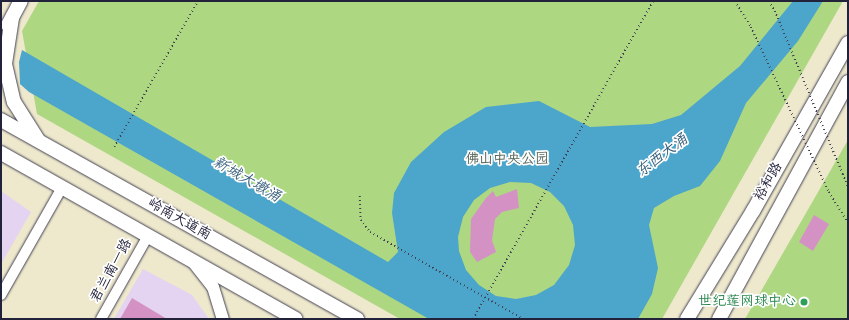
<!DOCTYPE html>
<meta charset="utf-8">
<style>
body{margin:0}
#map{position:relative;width:849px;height:320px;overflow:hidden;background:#eee8cd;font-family:Dekko,"LXGW WenKai TC",sans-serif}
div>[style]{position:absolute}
.built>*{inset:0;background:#e4d3f1}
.green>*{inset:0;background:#aed782}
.water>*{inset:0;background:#4ca5ca}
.building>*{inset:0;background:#d392c3}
.path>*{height:1.5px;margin-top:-0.75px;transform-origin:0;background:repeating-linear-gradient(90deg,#414051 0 1px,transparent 0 4px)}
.roads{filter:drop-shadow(0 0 1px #414051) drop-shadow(0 0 1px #414051)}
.minor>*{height:10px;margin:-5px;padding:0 5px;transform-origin:5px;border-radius:5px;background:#fff}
.tertiary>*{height:12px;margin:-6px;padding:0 6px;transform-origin:6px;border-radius:6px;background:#fff}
.secondary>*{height:14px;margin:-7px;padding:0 7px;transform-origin:7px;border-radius:7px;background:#fff}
.path-bridge>*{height:1.5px;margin-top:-0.75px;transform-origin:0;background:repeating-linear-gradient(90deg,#414051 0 1px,transparent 0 4px)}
.dots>*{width:11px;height:11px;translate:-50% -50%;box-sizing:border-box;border:2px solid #fff;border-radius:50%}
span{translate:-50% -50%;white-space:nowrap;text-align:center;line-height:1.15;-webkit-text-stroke:3.5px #fff;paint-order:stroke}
.park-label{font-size:14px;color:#536154}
.street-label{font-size:14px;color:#22223b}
.leisure-label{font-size:14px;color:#27864d}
.right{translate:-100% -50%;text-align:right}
.water-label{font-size:15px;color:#355d7b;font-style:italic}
.frame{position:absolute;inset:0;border:2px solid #22223b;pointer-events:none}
</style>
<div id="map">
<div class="built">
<i style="clip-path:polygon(1px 191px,31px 212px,1px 264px)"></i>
<i style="clip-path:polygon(143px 269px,192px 295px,209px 319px,114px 319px)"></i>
</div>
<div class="green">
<i style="clip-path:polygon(39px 1px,843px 1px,662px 319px,400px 319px,37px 114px,22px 31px)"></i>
<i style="clip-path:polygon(848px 140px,848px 319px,745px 319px)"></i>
</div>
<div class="water">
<i style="clip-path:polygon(evenodd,793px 1px,823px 1px,798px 41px,746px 103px,720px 161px,700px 186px,674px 196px,654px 208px,649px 225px,658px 268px,652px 294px,638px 319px,429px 319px,29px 92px,20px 84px,19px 62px,22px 50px,388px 262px,398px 252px,392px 213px,394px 193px,411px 162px,444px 132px,486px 107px,539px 101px,590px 127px,652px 124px,681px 115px,740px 66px,793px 1px,510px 182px,531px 183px,550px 192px,564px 206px,573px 225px,575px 245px,569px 265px,554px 285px,536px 295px,516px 299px,496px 296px,479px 285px,466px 270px,459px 251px,458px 237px,463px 217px,474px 200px,490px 188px,510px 182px)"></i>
</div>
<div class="building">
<i style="clip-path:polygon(517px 189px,519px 208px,502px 212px,495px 219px,492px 240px,496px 252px,477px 262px,470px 252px,471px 219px,486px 198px,493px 191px,496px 197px)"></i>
<i style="clip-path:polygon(814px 215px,829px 224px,813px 251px,799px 242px)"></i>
<i style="clip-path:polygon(132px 298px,167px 319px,120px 319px)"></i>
</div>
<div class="path">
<i style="left:735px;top:1px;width:31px;rotate:58deg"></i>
<i style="left:769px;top:1px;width:12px;rotate:59deg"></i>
<i style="left:114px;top:147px;width:168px;rotate:-60.1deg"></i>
<i style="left:843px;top:174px;width:14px;rotate:69deg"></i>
<i style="left:829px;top:192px;width:36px;rotate:58deg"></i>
<i style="left:360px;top:196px;width:24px;rotate:88deg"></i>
<i style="left:361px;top:220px;width:15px;rotate:53deg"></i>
<i style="left:370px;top:232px;width:176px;rotate:29.6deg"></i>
<i style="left:473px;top:319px;width:365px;rotate:-60.5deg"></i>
</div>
<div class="roads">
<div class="minor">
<i style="left:1px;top:295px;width:125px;rotate:-60.4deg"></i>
<i style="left:101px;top:319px;width:95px;rotate:-60.5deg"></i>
</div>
<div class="tertiary">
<i style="left:194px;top:263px;width:31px;rotate:52deg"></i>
<i style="left:213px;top:287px;width:34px;rotate:73deg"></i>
</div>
<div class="secondary">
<i style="left:12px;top:18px;width:47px;rotate:98.7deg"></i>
<i style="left:5px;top:64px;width:39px;rotate:77deg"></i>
<i style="left:14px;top:102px;width:45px;rotate:57.7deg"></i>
<i style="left:8px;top:25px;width:27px;rotate:-62deg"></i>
<i style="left:1px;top:120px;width:408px;rotate:29.2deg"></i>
<i style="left:1px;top:153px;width:338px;rotate:29.4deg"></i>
<i style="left:687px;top:319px;width:127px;rotate:-58.6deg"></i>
<i style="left:753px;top:211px;width:193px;rotate:-60.5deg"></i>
<i style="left:719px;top:319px;width:270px;rotate:-61.4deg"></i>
</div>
</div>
<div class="path-bridge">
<i style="left:775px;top:11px;width:177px;rotate:67.4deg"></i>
<i style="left:751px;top:27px;width:183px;rotate:64.7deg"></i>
</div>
<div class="dots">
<i style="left:804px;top:302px;background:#2e9e5b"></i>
</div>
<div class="park-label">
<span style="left:507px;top:160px">佛山中央公园</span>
</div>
<div class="street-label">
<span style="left:769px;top:182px;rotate:-60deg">裕和路</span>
<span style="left:179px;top:220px;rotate:29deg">岭南大道南</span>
<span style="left:112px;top:271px;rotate:-61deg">君兰南一路</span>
</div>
<div class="leisure-label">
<span class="right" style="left:796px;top:302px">世纪莲网球中心</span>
</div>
<div class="water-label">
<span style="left:663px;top:157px;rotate:-37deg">东西大涌</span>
<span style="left:246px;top:181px;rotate:30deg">新城大墩涌</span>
</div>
<div class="frame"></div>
</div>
